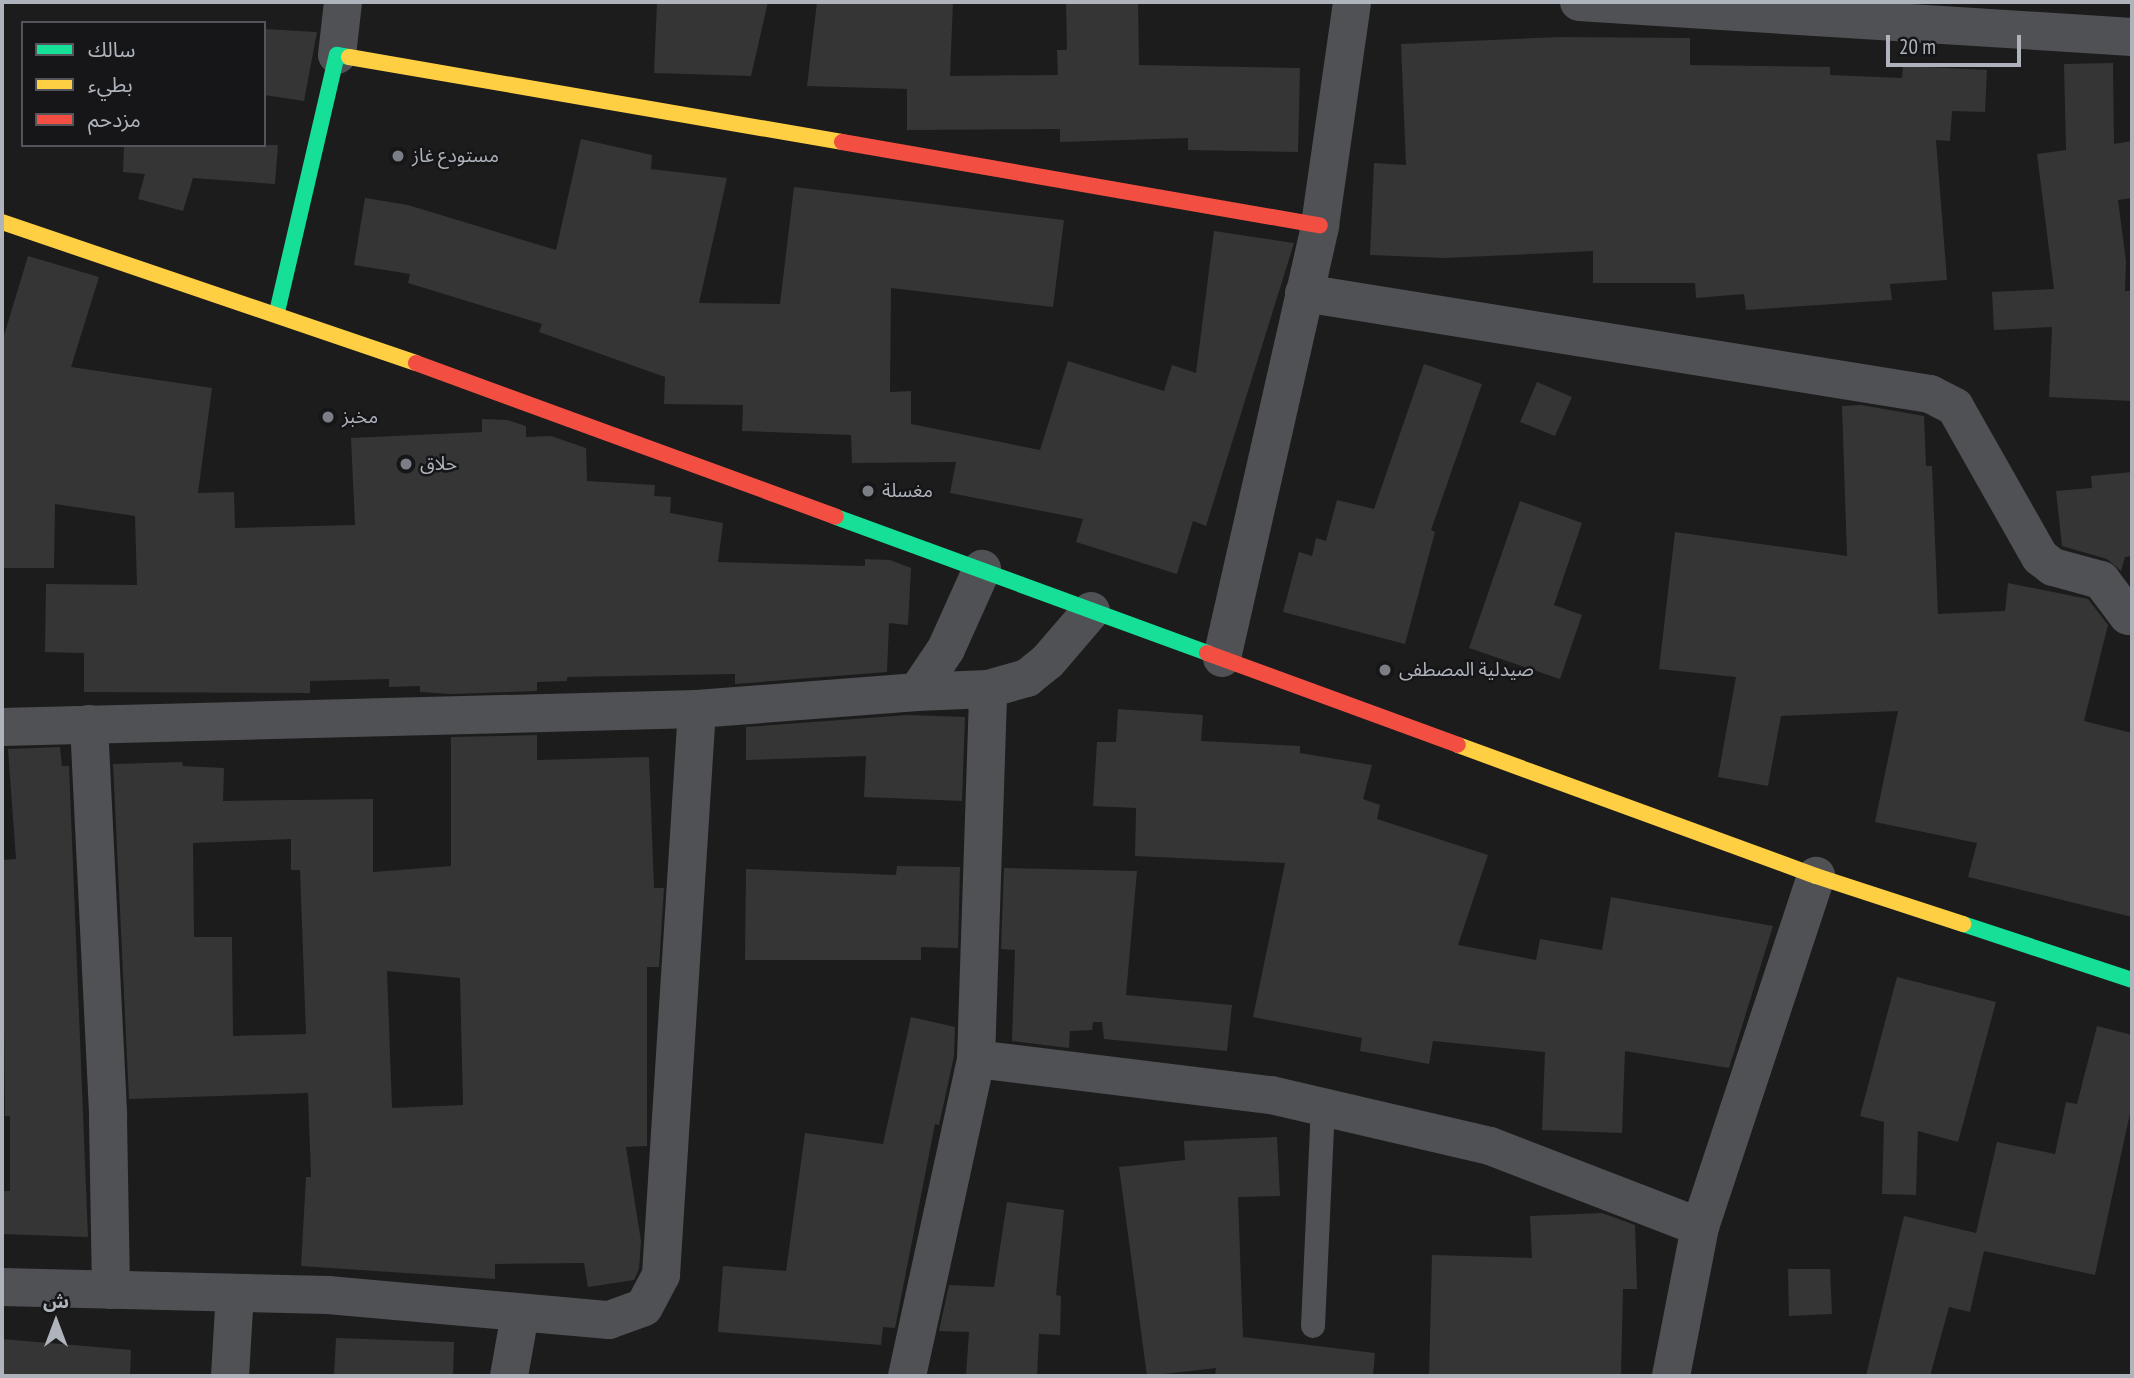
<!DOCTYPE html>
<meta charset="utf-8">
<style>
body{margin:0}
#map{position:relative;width:2134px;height:1378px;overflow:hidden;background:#1c1c1c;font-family:"PT Sans Narrow","Noto Sans Arabic",sans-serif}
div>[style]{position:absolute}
.building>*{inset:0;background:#353536}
.lane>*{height:24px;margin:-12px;padding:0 12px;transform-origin:12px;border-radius:12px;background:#505155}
.street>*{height:38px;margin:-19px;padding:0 19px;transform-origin:19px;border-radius:19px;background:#505155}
.fast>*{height:16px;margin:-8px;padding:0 8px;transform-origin:8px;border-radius:8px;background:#16e098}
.slow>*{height:16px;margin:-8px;padding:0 8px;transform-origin:8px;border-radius:8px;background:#ffcf43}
.jam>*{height:16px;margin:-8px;padding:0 8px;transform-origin:8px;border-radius:8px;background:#f24e42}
.dots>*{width:19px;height:19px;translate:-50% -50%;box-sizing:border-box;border:4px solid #161618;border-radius:50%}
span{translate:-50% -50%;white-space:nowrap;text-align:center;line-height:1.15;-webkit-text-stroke:5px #161618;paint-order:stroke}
.poi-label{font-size:19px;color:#aeb3bc}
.left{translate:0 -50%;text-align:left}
.frame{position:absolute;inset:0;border:4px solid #aeb3bc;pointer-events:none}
.legend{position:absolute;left:21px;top:21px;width:245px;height:126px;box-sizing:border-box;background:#161618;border:2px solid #53555a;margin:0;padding:9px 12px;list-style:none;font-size:21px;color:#aeb3bc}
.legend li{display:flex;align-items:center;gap:14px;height:35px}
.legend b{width:35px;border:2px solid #53555a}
.north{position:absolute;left:21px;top:1287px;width:70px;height:70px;-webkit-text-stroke:5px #161618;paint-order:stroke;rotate:0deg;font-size:19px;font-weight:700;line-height:28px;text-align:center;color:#aeb3bc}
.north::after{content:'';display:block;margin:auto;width:24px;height:32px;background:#aeb3bc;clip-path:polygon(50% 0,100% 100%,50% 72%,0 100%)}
.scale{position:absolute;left:1886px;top:35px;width:135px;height:32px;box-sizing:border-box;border:4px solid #aeb3bc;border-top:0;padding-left:9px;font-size:21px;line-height:24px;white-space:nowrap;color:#aeb3bc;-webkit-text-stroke:5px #161618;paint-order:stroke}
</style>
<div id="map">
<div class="building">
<i style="clip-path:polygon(657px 2px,768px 2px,751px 76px,654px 73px)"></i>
<i style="clip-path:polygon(817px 2px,953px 2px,950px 76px,1058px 75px,1057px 50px,1067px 50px,1066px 2px,1138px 2px,1139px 65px,1300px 68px,1298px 152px,1188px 150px,1188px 138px,1060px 142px,1060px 129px,907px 130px,907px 89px,807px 86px)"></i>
<i style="clip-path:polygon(264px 29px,317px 32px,304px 101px,264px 95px)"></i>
<i style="clip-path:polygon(1559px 37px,1690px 38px,1690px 65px,1830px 67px,1830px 75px,1902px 78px,1903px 66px,1987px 70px,1985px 112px,1952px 111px,1950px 141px,1936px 140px,1947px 280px,1890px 284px,1892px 300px,1746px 310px,1744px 294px,1696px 298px,1695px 283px,1593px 283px,1593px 251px,1445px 258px,1370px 255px,1374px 163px,1406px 165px,1401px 44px)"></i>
<i style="clip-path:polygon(2113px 63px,2114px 144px,2132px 141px,2132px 198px,2118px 200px,2126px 261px,2125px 291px,2132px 291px,2132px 401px,2049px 397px,2052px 327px,1994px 330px,1992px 292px,2054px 289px,2037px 154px,2066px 150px,2064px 64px)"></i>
<i style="clip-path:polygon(581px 139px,652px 155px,651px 169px,727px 178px,699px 303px,780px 304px,794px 187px,1064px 220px,1053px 307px,891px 288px,890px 392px,911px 391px,911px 424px,1040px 450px,1068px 361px,1164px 391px,1172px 365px,1196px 373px,1214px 231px,1294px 243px,1206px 526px,1193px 521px,1177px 574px,1076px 542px,1083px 519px,950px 493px,956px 462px,852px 463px,851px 435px,742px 431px,743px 405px,664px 404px,665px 377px,539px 332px,542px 324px,408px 283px,410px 274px,354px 265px,365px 198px,408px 205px,556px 250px)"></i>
<i style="clip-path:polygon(124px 145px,278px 145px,275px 184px,193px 178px,183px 211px,138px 199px,145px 174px,123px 172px)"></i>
<i style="clip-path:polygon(28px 256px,99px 277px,71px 367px,212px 388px,198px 493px,234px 492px,235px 528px,355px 525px,351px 438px,482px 432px,482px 419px,507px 420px,526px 426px,526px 437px,551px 436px,586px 448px,587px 481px,655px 485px,654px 496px,671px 497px,670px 513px,723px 523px,718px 562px,865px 566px,865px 559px,890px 560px,911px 568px,908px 625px,889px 623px,887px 672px,735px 684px,735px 674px,567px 677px,567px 681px,537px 682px,537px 691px,451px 694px,420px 692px,420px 686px,389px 687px,389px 679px,310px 681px,310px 693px,84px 692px,84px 653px,45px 652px,46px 584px,137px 585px,135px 516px,55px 504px,54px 568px,2px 568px,2px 342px)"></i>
<i style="clip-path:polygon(1424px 364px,1482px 384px,1431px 530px,1435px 532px,1405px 644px,1283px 612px,1299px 552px,1312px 556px,1316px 538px,1326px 541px,1337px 500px,1374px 509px)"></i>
<i style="clip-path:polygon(1537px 382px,1572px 397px,1555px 436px,1520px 422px)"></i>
<i style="clip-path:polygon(1861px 405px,1924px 416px,1926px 466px,1932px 466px,1938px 614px,2005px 611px,2008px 583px,2088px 599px,2108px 625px,2084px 721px,2132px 733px,2132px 917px,1968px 877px,1977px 843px,1875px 822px,1898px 711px,1781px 716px,1768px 786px,1718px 777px,1736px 677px,1659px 669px,1675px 532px,1847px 556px,1842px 406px)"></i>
<i style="clip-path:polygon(2132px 472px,2132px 556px,2125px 557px,2121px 571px,2107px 559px,2062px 546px,2056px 491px,2092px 488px,2091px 476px)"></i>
<i style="clip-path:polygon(1520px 501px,1582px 523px,1554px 605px,1582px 615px,1560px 679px,1469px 648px)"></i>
<i style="clip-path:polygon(1118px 709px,1203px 715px,1201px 741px,1300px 746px,1300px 753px,1372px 765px,1363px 799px,1380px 805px,1377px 819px,1488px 855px,1458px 945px,1536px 960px,1540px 939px,1602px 950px,1611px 897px,1773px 926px,1729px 1068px,1625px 1051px,1622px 1133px,1542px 1130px,1545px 1052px,1433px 1041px,1429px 1064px,1360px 1051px,1362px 1038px,1253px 1017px,1285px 863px,1135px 856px,1136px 808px,1093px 806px,1097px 742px,1116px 742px)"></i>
<i style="clip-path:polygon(908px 715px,965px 717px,962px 801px,864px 797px,866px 756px,746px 760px,746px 727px)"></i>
<i style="clip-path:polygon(evenodd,537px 735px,537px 760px,649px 757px,654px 888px,664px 888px,659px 967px,647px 967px,647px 1146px,626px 1147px,641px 1241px,639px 1269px,634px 1280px,588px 1287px,584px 1263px,495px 1264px,495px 1279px,301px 1266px,306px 1177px,311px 1177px,308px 1093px,129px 1099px,113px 764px,182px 762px,183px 766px,224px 768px,223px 801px,373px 799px,373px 872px,451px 866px,451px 737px,537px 735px,291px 839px,291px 870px,300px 870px,306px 1034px,233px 1036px,232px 937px,194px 937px,193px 843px,291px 839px,537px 735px,387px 971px,460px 978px,463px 1105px,392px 1108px,387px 971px)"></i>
<i style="clip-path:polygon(60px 747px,62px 766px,69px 766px,88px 1237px,2px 1234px,2px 1191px,10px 1191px,10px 1116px,5px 1116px,2px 860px,16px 859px,8px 749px)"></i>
<i style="clip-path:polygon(897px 866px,960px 867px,958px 948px,921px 947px,921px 960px,745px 960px,746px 869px,896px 875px)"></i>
<i style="clip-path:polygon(1004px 868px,1137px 871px,1126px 995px,1232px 1005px,1227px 1051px,1104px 1039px,1102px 1022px,1093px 1022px,1092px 1030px,1070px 1031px,1069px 1048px,1012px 1041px,1015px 950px,1001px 949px)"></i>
<i style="clip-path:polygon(1897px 977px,1996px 1002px,1958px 1142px,1918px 1131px,1916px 1195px,1882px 1194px,1884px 1122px,1860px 1116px)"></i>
<i style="clip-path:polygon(911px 1017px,955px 1027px,954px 1056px,939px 1125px,935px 1124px,895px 1328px,883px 1327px,881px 1345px,718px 1332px,723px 1266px,786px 1271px,805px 1133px,883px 1144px)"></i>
<i style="clip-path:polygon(2097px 1026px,2132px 1035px,2132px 1104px,2095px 1275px,1984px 1251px,1970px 1312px,1949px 1307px,1930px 1376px,1866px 1376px,1904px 1216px,1976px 1233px,1997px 1142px,2055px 1154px,2066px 1102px,2077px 1104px)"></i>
<i style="clip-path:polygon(1277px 1137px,1280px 1196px,1238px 1197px,1243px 1337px,1375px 1353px,1373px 1376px,1215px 1376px,1216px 1368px,1147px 1376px,1119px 1167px,1185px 1160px,1184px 1141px)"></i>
<i style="clip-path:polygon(1007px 1202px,1064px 1210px,1056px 1295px,1061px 1296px,1060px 1335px,1039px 1334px,1037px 1376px,966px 1376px,969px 1332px,939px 1331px,949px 1285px,994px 1287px)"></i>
<i style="clip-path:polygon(1602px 1213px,1635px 1225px,1637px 1289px,1623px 1289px,1621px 1376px,1429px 1376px,1432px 1255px,1532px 1258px,1530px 1216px)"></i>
<i style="clip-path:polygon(1788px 1269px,1830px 1269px,1832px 1314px,1789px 1316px)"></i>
<i style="clip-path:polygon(336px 1338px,454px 1342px,453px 1376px,334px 1376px)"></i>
<i style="clip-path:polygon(2px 1339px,131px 1350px,130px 1376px,2px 1376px)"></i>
</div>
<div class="lane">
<i style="left:1313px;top:1326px;width:219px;rotate:-87.4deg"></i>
</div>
<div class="street">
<i style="left:1579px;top:2px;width:554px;rotate:3.62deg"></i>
<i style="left:337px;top:55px;width:53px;rotate:-83.5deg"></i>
<i style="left:1304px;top:293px;width:634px;rotate:9.17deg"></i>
<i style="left:1930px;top:394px;width:28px;rotate:27deg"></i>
<i style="left:1955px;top:407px;width:172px;rotate:60.5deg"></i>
<i style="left:2040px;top:557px;width:16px;rotate:38deg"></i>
<i style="left:2053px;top:567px;width:50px;rotate:15.2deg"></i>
<i style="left:2101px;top:580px;width:45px;rotate:53.1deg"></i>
<i style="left:1222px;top:658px;width:444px;rotate:-77.2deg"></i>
<i style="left:1320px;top:225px;width:225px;rotate:-81.8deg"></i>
<i style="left:917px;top:692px;width:71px;rotate:-2.4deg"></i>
<i style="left:988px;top:689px;width:41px;rotate:-15.8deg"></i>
<i style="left:1027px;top:678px;width:27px;rotate:-39deg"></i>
<i style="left:1048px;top:661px;width:66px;rotate:-49.3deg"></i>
<i style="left:89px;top:724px;width:394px;rotate:87.2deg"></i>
<i style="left:108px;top:1118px;width:172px;rotate:89deg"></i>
<i style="left:2px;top:727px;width:695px;rotate:-1.48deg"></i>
<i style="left:697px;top:709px;width:221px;rotate:-4.4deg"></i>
<i style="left:917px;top:692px;width:52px;rotate:-56deg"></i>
<i style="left:946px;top:649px;width:88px;rotate:-65.8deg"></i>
<i style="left:976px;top:1059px;width:297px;rotate:7deg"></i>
<i style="left:1271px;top:1095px;width:225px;rotate:13.1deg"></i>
<i style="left:1490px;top:1146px;width:225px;rotate:21.1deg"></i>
<i style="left:2px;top:1287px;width:326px;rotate:1.4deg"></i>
<i style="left:328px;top:1295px;width:282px;rotate:5.1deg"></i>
<i style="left:609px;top:1320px;width:37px;rotate:-20deg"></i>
<i style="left:644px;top:1307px;width:36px;rotate:-62deg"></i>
<i style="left:661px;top:1275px;width:567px;rotate:-86.36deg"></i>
<i style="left:230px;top:1376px;width:83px;rotate:-86.6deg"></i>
<i style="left:509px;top:1376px;width:63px;rotate:-79.9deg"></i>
<i style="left:907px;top:1376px;width:324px;rotate:-77.7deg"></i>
<i style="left:976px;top:1059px;width:370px;rotate:-88.1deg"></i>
<i style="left:1671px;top:1376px;width:152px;rotate:-79deg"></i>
<i style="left:1700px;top:1227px;width:370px;rotate:-71.7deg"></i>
</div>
<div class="fast">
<i style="left:277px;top:312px;width:264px;rotate:-76.9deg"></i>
<i style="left:337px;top:55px;width:12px;rotate:9deg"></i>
<i style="left:836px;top:517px;width:395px;rotate:20.1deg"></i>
<i style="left:1963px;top:924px;width:178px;rotate:18.3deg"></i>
</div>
<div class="slow">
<i style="left:349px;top:57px;width:500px;rotate:9.78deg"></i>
<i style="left:2px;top:222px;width:437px;rotate:18.8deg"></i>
<i style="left:1458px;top:745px;width:381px;rotate:20.1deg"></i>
<i style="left:1816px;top:876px;width:155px;rotate:18.1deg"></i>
</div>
<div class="jam">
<i style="left:842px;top:142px;width:485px;rotate:9.9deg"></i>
<i style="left:416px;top:363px;width:447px;rotate:20.1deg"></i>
<i style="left:1207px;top:653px;width:267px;rotate:20.1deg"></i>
</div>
<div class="dots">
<i style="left:398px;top:156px;background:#7b7e84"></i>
<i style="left:328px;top:417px;background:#7b7e84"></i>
<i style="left:406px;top:464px;background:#7b7e84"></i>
<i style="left:868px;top:491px;background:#7b7e84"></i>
<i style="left:1385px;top:670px;background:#7b7e84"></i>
</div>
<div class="poi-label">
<span class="left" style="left:412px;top:156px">مستودع غاز</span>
<span class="left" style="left:342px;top:417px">مخبز</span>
<span class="left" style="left:420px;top:464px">حلاق</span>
<span class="left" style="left:882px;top:491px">مغسلة</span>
<span class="left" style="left:1399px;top:670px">صيدلية المصطفى</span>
</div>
<div class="frame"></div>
<ul class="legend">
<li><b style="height:9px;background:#16e098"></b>سالك</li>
<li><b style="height:9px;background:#ffcf43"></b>بطيء</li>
<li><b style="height:9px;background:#f24e42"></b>مزدحم</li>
</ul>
<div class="north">ش</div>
<div class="scale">20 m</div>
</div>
